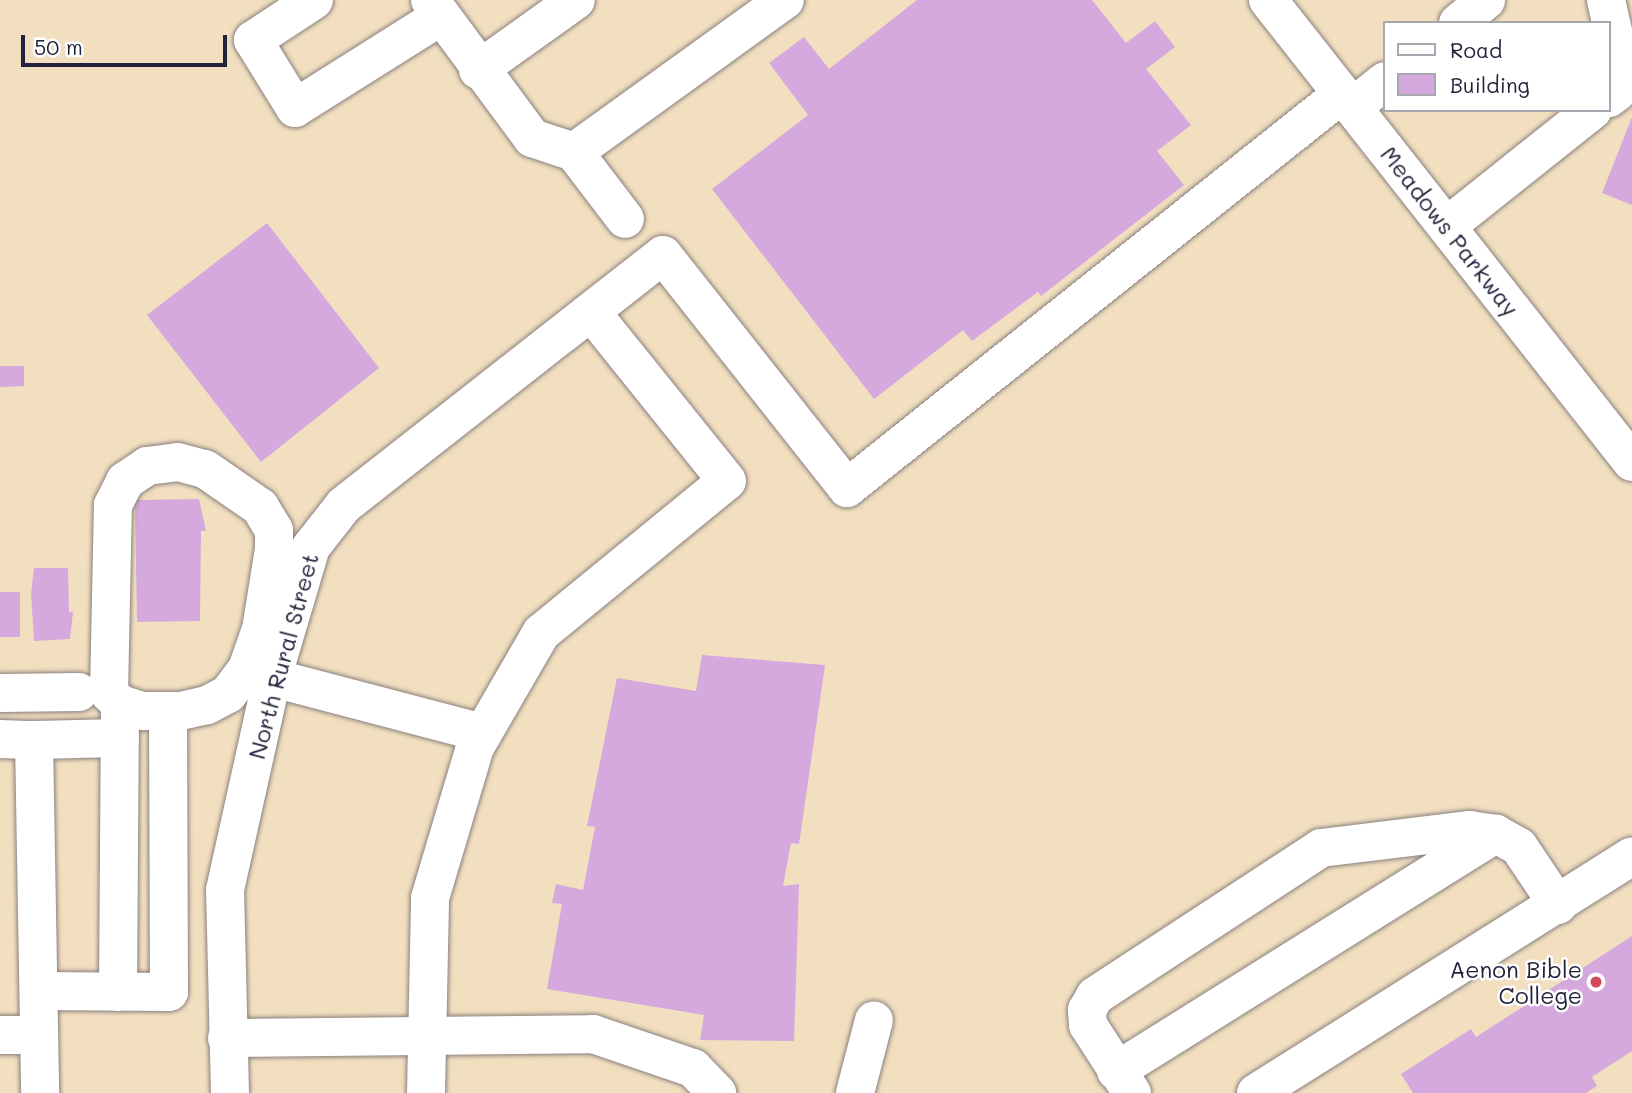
<!DOCTYPE html>
<style>
body{margin:0}
#map{position:relative;width:1632px;height:1093px;overflow:hidden;background:#f2dfc0;font-family:Mali,sans-serif}
div>[style]{position:absolute}
.building>*{inset:0;background:#d5a9de}
.roads{filter:drop-shadow(0 0 2px #8a807e) drop-shadow(0 0 2px #8a807e)}
.minor>*{height:38px;margin:-19px;padding:0 19px;transform-origin:19px;border-radius:19px;background:#fff}
.dots>*{width:19px;height:19px;translate:-50% -50%;box-sizing:border-box;border:4px solid #fff;border-radius:50%}
span{translate:-50% -50%;white-space:nowrap;text-align:center;line-height:1.15;-webkit-text-stroke:5px #fff;paint-order:stroke}
.street-label{font-size:23px;color:#22223b}
.poi-label{font-size:23px;color:#22223b}
.right{translate:-100% -50%;text-align:right}
.legend{position:absolute;left:1383px;top:21px;width:228px;height:91px;box-sizing:border-box;background:#fff;border:2px solid #a7a7b1;margin:0;padding:9px 12px;list-style:none;font-size:21px;color:#22223b}
.legend li{display:flex;align-items:center;gap:14px;height:35px}
.legend b{width:35px;border:2px solid #a7a7b1}
.scale{position:absolute;left:21px;top:35px;width:206px;height:32px;box-sizing:border-box;border:4px solid #22223b;border-top:0;padding-left:9px;font-size:21px;line-height:24px;white-space:nowrap;color:#22223b;-webkit-text-stroke:5px #fff;paint-order:stroke}
</style>
<div id="map">
<div class="building">
<i style="clip-path:polygon(917px 0,1092px 0,1126px 43px,1155px 21px,1175px 47px,1146px 69px,1191px 125px,1157px 151px,1184px 185px,1041px 296px,1038px 292px,972px 341px,963px 330px,874px 399px,712px 189px,808px 115px,769px 63px,804px 37px,829px 69px)"></i>
<i style="clip-path:polygon(1632px 117px,1632px 205px,1602px 193px)"></i>
<i style="clip-path:polygon(267px 223px,379px 368px,261px 462px,147px 315px)"></i>
<i style="clip-path:polygon(0 366px,24px 366px,24px 386px,0 387px)"></i>
<i style="clip-path:polygon(199px 499px,206px 531px,201px 531px,200px 621px,137px 622px,135px 500px)"></i>
<i style="clip-path:polygon(34px 568px,68px 568px,69px 612px,73px 612px,70px 639px,34px 641px,31px 594px)"></i>
<i style="clip-path:polygon(0 592px,20px 592px,20px 637px,0 637px)"></i>
<i style="clip-path:polygon(702px 655px,825px 665px,799px 844px,791px 843px,783px 886px,799px 884px,794px 1041px,700px 1040px,704px 1015px,547px 989px,562px 904px,552px 903px,556px 884px,583px 890px,595px 827px,587px 826px,617px 678px,696px 691px)"></i>
<i style="clip-path:polygon(1632px 936px,1632px 1051px,1592px 1077px,1597px 1086px,1586px 1093px,1413px 1093px,1401px 1074px,1471px 1029px,1476px 1037px)"></i>
</div>
<div class="roads">
<div class="minor">
<i style="left:314px;top:0;width:73px;rotate:146.7deg"></i>
<i style="left:253px;top:40px;width:80px;rotate:58.3deg"></i>
<i style="left:295px;top:108px;width:173px;rotate:-32.2deg"></i>
<i style="left:430px;top:0;width:172px;rotate:53.5deg"></i>
<i style="left:532px;top:138px;width:44px;rotate:18.4deg"></i>
<i style="left:574px;top:152px;width:84px;rotate:52.7deg"></i>
<i style="left:1268px;top:0;width:588px;rotate:51.77deg"></i>
<i style="left:1606px;top:0;width:68px;rotate:77.2deg"></i>
<i style="left:1621px;top:66px;width:26px;rotate:99deg"></i>
<i style="left:1617px;top:92px;width:10px;rotate:143deg"></i>
<i style="left:1458px;top:23px;width:36px;rotate:-39deg"></i>
<i style="left:478px;top:70px;width:120px;rotate:-35.5deg"></i>
<i style="left:1353px;top:107px;width:41px;rotate:-39.1deg"></i>
<i style="left:574px;top:152px;width:260px;rotate:-35.8deg"></i>
<i style="left:1447px;top:226px;width:186px;rotate:-38.5deg"></i>
<i style="left:178px;top:462px;width:28px;rotate:15deg"></i>
<i style="left:205px;top:469px;width:67px;rotate:34.6deg"></i>
<i style="left:260px;top:507px;width:27px;rotate:59deg"></i>
<i style="left:274px;top:530px;width:19px;rotate:90deg"></i>
<i style="left:274px;top:549px;width:81px;rotate:99.2deg"></i>
<i style="left:261px;top:629px;width:42px;rotate:109.3deg"></i>
<i style="left:247px;top:669px;width:31px;rotate:127deg"></i>
<i style="left:228px;top:694px;width:24px;rotate:152deg"></i>
<i style="left:207px;top:705px;width:28px;rotate:167deg"></i>
<i style="left:180px;top:711px;width:38px;rotate:180deg"></i>
<i style="left:142px;top:711px;width:23px;rotate:-162deg"></i>
<i style="left:120px;top:704px;width:16px;rotate:-135deg"></i>
<i style="left:109px;top:693px;width:188px;rotate:-88.8deg"></i>
<i style="left:113px;top:505px;width:27px;rotate:-63deg"></i>
<i style="left:125px;top:481px;width:27px;rotate:-34deg"></i>
<i style="left:147px;top:466px;width:31px;rotate:-7deg"></i>
<i style="left:273px;top:678px;width:217px;rotate:14.7deg"></i>
<i style="left:0;top:693px;width:79px;rotate:-0.7deg"></i>
<i style="left:0;top:739px;width:34px;rotate:2deg"></i>
<i style="left:34px;top:740px;width:353px;rotate:89deg"></i>
<i style="left:34px;top:740px;width:86px;rotate:-1.3deg"></i>
<i style="left:39px;top:991px;width:130px;rotate:0.4deg"></i>
<i style="left:169px;top:992px;width:280px;rotate:-90.2deg"></i>
<i style="left:118px;top:992px;width:288px;rotate:-89.6deg"></i>
<i style="left:0;top:1035px;width:39px"></i>
<i style="left:227px;top:1038px;width:366px;rotate:-0.6deg"></i>
<i style="left:593px;top:1034px;width:106px;rotate:18.8deg"></i>
<i style="left:693px;top:1068px;width:35px;rotate:46deg"></i>
<i style="left:1116px;top:1071px;width:448px;rotate:-32deg"></i>
<i style="left:230px;top:1093px;width:203px;rotate:-91.4deg"></i>
<i style="left:225px;top:890px;width:213px;rotate:-77.5deg"></i>
<i style="left:271px;top:682px;width:141px;rotate:-73.5deg"></i>
<i style="left:311px;top:547px;width:53px;rotate:-51.8deg"></i>
<i style="left:344px;top:505px;width:405px;rotate:-38.1deg"></i>
<i style="left:663px;top:255px;width:297px;rotate:51.7deg"></i>
<i style="left:847px;top:488px;width:633px;rotate:-38.52deg"></i>
<i style="left:426px;top:1093px;width:195px;rotate:-88.8deg"></i>
<i style="left:430px;top:898px;width:158px;rotate:-73.4deg"></i>
<i style="left:475px;top:747px;width:132px;rotate:-59.9deg"></i>
<i style="left:541px;top:633px;width:240px;rotate:-39.3deg"></i>
<i style="left:727px;top:481px;width:216px;rotate:-128.8deg"></i>
<i style="left:855px;top:1093px;width:75px;rotate:-75.4deg"></i>
<i style="left:1132px;top:1093px;width:81px;rotate:-122.9deg"></i>
<i style="left:1088px;top:1025px;width:15px;rotate:-94deg"></i>
<i style="left:1087px;top:1010px;width:16px;rotate:-60deg"></i>
<i style="left:1095px;top:996px;width:270px;rotate:-33.2deg"></i>
<i style="left:1321px;top:848px;width:150px;rotate:-6.9deg"></i>
<i style="left:1470px;top:830px;width:26px;rotate:9deg"></i>
<i style="left:1496px;top:834px;width:26px;rotate:29deg"></i>
<i style="left:1519px;top:847px;width:70px;rotate:56.1deg"></i>
<i style="left:1256px;top:1093px;width:444px;rotate:-32.2deg"></i>
</div>
</div>
<div class="dots">
<i style="left:1596px;top:982px;background:#d1495b"></i>
</div>
<div class="street-label">
<span style="left:1450px;top:231px;rotate:52deg">Meadows Parkway</span>
<span style="left:283px;top:656px;rotate:-75deg">North Rural Street</span>
</div>
<div class="poi-label">
<span class="right" style="left:1582px;top:982px">Aenon Bible<br>College</span>
</div>
<ul class="legend">
<li><b style="height:9px;background:#fff"></b>Road</li>
<li><b style="height:19px;background:#d5a9de"></b>Building</li>
</ul>
<div class="scale">50 m</div>
</div>
